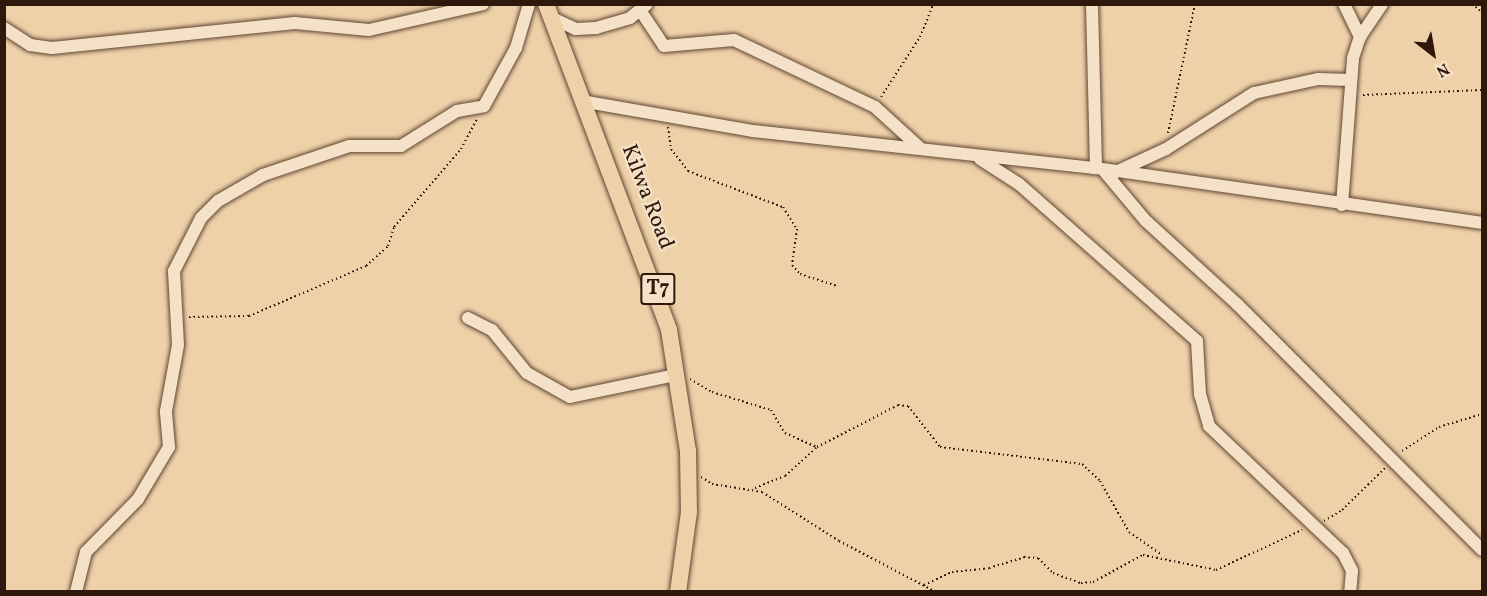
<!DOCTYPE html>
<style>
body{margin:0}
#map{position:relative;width:1487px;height:596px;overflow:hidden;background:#efd1a9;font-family:Vollkorn,serif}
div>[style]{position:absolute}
.path>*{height:2px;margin-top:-1px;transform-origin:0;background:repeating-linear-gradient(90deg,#2f170c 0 1.5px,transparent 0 4.5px)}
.roads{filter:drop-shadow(0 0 2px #5f4633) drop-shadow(0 0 2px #5f4633)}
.minor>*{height:12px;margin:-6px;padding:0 6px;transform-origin:6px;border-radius:6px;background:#f5e1c7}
.highway>*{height:16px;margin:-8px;padding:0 8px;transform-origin:8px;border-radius:8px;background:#efd1a9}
span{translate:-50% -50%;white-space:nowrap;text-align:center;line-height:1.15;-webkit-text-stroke:4.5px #f5e1c7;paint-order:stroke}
.shield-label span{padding:2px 4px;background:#f5e1c7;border:2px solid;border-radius:4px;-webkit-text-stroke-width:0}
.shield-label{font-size:21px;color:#2f170c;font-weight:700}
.street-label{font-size:22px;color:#2f170c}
.frame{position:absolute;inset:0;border:6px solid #2f170c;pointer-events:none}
.north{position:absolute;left:1403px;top:24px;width:60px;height:60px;-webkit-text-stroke:4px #f5e1c7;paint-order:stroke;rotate:149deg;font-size:16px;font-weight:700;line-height:24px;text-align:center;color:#2f170c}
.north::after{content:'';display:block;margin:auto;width:21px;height:27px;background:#2f170c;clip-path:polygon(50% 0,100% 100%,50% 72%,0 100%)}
</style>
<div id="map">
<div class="path">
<i style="left:1472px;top:4px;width:13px;rotate:39deg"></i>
<i style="left:1363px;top:95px;width:119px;rotate:-2.4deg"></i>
<i style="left:881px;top:97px;width:72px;rotate:-57deg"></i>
<i style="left:920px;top:37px;width:35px;rotate:-68deg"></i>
<i style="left:668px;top:127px;width:22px;rotate:82deg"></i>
<i style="left:671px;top:149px;width:28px;rotate:52deg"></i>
<i style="left:688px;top:171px;width:102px;rotate:20.8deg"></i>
<i style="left:783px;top:207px;width:26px;rotate:58deg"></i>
<i style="left:797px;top:229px;width:36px;rotate:98deg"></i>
<i style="left:792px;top:265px;width:12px;rotate:48deg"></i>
<i style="left:800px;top:274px;width:38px;rotate:18deg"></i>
<i style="left:1168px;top:133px;width:132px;rotate:-78.2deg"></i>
<i style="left:189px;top:317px;width:60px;rotate:-1deg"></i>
<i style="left:249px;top:316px;width:127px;rotate:-23.1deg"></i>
<i style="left:366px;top:266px;width:30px;rotate:-42deg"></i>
<i style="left:388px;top:246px;width:20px;rotate:-72deg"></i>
<i style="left:394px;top:227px;width:103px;rotate:-49.3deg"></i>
<i style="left:461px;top:149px;width:34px;rotate:-62deg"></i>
<i style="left:690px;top:379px;width:26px;rotate:31deg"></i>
<i style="left:712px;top:392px;width:62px;rotate:17deg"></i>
<i style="left:771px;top:410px;width:27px;rotate:59deg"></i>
<i style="left:785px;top:433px;width:35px;rotate:24deg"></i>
<i style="left:1402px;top:451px;width:44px;rotate:-33deg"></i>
<i style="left:1439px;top:427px;width:45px;rotate:-16.8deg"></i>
<i style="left:701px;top:477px;width:13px;rotate:32deg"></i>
<i style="left:712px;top:484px;width:51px;rotate:9.1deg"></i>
<i style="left:762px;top:492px;width:91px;rotate:32.5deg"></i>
<i style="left:839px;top:541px;width:110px;rotate:27.7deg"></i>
<i style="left:755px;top:488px;width:32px;rotate:-22deg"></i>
<i style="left:785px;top:476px;width:43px;rotate:-42.2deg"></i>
<i style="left:817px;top:447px;width:91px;rotate:-27.4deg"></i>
<i style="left:898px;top:405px;width:10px;rotate:6deg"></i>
<i style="left:908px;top:406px;width:52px;rotate:52deg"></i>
<i style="left:940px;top:447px;width:143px;rotate:6.8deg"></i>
<i style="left:1082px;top:464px;width:25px;rotate:43deg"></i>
<i style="left:1100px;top:481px;width:59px;rotate:60.4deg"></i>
<i style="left:1129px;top:532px;width:40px;rotate:34.9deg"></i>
<i style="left:1324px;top:521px;width:21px;rotate:-31deg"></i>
<i style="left:1342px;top:510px;width:60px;rotate:-44.3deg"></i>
<i style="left:924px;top:585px;width:31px;rotate:-25deg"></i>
<i style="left:952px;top:572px;width:37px;rotate:-6deg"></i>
<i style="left:989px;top:568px;width:37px;rotate:-17deg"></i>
<i style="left:1024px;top:557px;width:14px;rotate:4deg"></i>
<i style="left:1038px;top:558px;width:21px;rotate:45deg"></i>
<i style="left:1053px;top:573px;width:30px;rotate:20deg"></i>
<i style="left:1081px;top:583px;width:12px;rotate:-5deg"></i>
<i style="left:1093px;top:582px;width:57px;rotate:-28.4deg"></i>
<i style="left:1143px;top:555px;width:75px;rotate:11.6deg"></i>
<i style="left:1216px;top:570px;width:95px;rotate:-24.9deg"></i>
</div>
<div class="roads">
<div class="minor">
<i style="left:1092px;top:4px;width:164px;rotate:88.6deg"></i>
<i style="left:1344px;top:4px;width:37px;rotate:64deg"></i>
<i style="left:640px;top:10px;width:43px;rotate:56.3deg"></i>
<i style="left:664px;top:46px;width:70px;rotate:-4.9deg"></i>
<i style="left:734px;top:40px;width:156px;rotate:25.4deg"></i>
<i style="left:875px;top:107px;width:59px;rotate:42.3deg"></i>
<i style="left:552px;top:18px;width:26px;rotate:25deg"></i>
<i style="left:576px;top:29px;width:20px;rotate:-3deg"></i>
<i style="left:596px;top:28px;width:35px;rotate:-16deg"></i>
<i style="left:630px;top:18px;width:21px;rotate:-39deg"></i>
<i style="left:4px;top:28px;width:31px;rotate:33deg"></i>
<i style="left:30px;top:45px;width:22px;rotate:8deg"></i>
<i style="left:52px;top:48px;width:244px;rotate:-5.9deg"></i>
<i style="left:295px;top:23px;width:74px;rotate:5.4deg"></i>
<i style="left:369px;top:30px;width:117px;rotate:-12.8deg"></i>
<i style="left:587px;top:102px;width:169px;rotate:9.9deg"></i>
<i style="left:753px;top:131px;width:345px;rotate:6.2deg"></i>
<i style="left:1096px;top:168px;width:390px;rotate:8.1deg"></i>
<i style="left:980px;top:159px;width:46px;rotate:32.7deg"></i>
<i style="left:1019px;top:184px;width:237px;rotate:41.4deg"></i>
<i style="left:1197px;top:341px;width:53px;rotate:86.8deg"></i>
<i style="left:1200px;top:394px;width:33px;rotate:74deg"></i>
<i style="left:1209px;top:426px;width:185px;rotate:43.5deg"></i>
<i style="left:1343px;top:553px;width:20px;rotate:63deg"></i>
<i style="left:1352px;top:571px;width:21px;rotate:95deg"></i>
<i style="left:1104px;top:171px;width:65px;rotate:50deg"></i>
<i style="left:1146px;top:221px;width:123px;rotate:42.4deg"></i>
<i style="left:1237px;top:304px;width:347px;rotate:45.1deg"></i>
<i style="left:1116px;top:172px;width:55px;rotate:-24.7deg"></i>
<i style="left:1166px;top:149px;width:104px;rotate:-32.5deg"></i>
<i style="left:1254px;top:93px;width:66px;rotate:-12.3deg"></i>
<i style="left:1318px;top:79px;width:32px;rotate:2deg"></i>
<i style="left:1342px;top:205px;width:147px;rotate:-85.7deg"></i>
<i style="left:1353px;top:58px;width:22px;rotate:-72deg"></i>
<i style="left:1360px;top:37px;width:40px;rotate:-56deg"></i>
<i style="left:468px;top:318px;width:27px;rotate:27deg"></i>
<i style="left:492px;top:330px;width:55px;rotate:50.9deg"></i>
<i style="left:527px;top:373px;width:49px;rotate:29.2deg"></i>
<i style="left:570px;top:397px;width:107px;rotate:-11.8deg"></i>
<i style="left:76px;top:592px;width:41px;rotate:-76deg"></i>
<i style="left:86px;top:552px;width:74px;rotate:-45.5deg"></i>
<i style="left:138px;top:499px;width:61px;rotate:-59.2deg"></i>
<i style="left:169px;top:447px;width:36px;rotate:-95deg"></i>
<i style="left:166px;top:411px;width:67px;rotate:-79.7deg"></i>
<i style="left:178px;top:345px;width:74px;rotate:-93.1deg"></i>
<i style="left:174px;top:271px;width:59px;rotate:-63deg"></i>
<i style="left:201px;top:218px;width:24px;rotate:-45deg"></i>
<i style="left:218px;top:201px;width:52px;rotate:-30deg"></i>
<i style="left:263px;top:175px;width:91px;rotate:-18.6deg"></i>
<i style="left:349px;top:146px;width:52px"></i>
<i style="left:401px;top:146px;width:66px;rotate:-32deg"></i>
<i style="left:457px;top:111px;width:27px;rotate:-10deg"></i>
<i style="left:484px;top:106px;width:66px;rotate:-61.1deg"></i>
<i style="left:516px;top:48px;width:46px;rotate:-73.5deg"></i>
</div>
<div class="highway">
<i style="left:546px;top:4px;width:348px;rotate:69.3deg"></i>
<i style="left:669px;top:330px;width:122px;rotate:81.1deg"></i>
<i style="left:688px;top:451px;width:61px;rotate:89.1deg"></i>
<i style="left:689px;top:512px;width:81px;rotate:97.8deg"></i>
</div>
</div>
<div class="shield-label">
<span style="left:658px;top:289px">T7</span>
</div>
<div class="street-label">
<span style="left:647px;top:197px;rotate:69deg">Kilwa Road</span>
</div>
<div class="frame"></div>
<div class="north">N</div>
</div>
